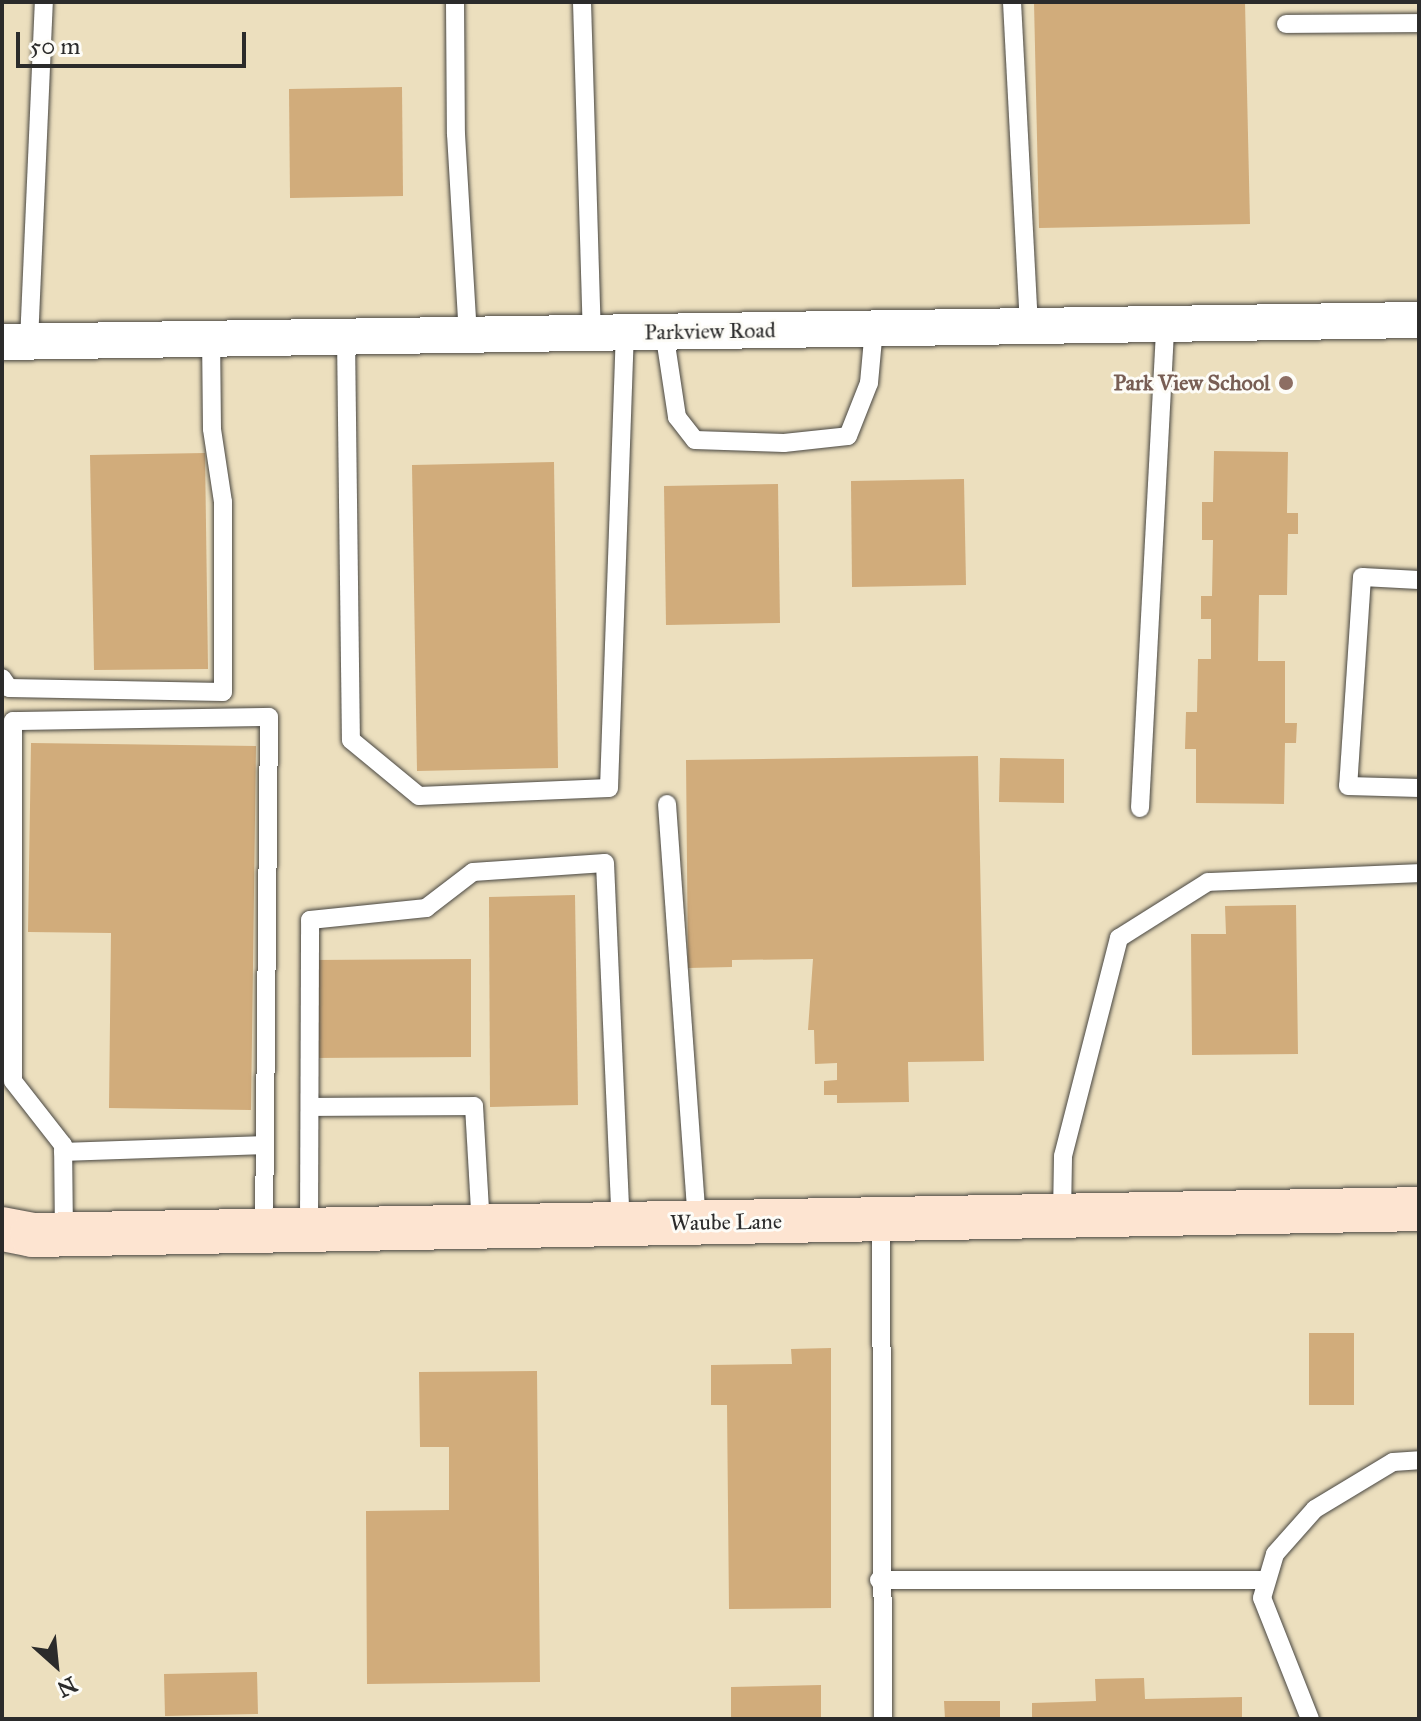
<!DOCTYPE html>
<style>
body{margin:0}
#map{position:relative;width:1421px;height:1721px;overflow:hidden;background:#ecdfbe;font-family:"IM FELL Great Primer",serif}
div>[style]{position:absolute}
.building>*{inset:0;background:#d1ac7b}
.roads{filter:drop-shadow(0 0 2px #484641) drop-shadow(0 0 2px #484641)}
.service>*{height:18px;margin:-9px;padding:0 9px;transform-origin:9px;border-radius:9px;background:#fff}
.minor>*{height:36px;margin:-18px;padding:0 18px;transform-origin:18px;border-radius:18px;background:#fff}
.secondary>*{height:44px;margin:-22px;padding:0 22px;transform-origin:22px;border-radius:22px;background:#fde4d1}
.dots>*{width:22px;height:22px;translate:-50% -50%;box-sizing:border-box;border:4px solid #fdfcf7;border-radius:50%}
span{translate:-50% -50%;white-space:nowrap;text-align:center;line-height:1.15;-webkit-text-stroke:6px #fdfcf7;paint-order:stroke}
.street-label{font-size:22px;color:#2b2b2b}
.education-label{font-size:22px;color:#785e54;font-weight:700}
.right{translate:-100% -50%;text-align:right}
.frame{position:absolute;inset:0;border:4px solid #2b2b2b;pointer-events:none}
.north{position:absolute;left:16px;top:1625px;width:80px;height:80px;-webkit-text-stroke:6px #fdfcf7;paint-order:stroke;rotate:153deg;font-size:22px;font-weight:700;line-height:32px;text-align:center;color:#2b2b2b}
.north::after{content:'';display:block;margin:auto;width:28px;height:36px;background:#2b2b2b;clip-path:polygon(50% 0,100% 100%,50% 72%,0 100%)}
.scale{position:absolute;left:16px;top:32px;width:230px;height:36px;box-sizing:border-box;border:4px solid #2b2b2b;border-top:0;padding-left:10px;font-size:24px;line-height:28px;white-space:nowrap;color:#2b2b2b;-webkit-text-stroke:6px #fdfcf7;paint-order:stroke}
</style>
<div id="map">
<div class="building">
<i style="clip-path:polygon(1034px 2px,1245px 2px,1250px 224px,1039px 228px)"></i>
<i style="clip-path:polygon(402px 87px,403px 196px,290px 198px,289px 89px)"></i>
<i style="clip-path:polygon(1214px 451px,1288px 452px,1287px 513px,1298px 513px,1298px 534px,1288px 534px,1287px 595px,1259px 595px,1258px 661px,1285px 661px,1285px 723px,1297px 723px,1296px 743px,1285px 743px,1284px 804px,1196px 803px,1196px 749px,1185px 749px,1186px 712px,1197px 712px,1198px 659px,1211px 659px,1211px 619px,1201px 619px,1201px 596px,1212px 596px,1213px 540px,1202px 540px,1202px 502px,1213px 502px)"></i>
<i style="clip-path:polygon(205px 453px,208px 669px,94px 670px,90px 455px)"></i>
<i style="clip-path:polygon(554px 462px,558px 768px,417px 771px,412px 465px)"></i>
<i style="clip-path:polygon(964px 479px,966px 585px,852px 587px,851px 481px)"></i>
<i style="clip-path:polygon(778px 484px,780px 623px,666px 625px,664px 486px)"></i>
<i style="clip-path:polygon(31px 743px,256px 746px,251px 1110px,109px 1108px,111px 933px,28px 932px)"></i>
<i style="clip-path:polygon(978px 756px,984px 1061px,908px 1062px,909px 1102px,837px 1103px,837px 1095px,824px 1095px,824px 1081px,837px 1080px,837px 1063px,815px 1064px,814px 1030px,808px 1030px,813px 959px,732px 960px,732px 967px,688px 968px,686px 760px)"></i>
<i style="clip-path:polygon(1000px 758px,1064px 759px,1064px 803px,999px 802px)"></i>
<i style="clip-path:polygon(575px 895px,578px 1105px,490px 1107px,489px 897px)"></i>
<i style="clip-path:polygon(1296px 905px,1298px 1054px,1192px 1055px,1191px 934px,1226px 934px,1225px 906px)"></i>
<i style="clip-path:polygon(471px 959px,471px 1057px,312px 1058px,312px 960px)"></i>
<i style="clip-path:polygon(1309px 1333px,1354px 1333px,1354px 1405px,1309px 1405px)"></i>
<i style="clip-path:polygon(831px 1348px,831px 1608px,729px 1609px,727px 1405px,711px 1405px,711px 1365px,792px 1364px,791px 1349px)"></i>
<i style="clip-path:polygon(537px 1371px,540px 1682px,367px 1684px,366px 1511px,449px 1510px,449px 1447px,420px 1447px,419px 1372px)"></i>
<i style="clip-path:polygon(257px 1672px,258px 1714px,165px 1716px,164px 1674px)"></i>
<i style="clip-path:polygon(1144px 1678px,1145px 1699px,1242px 1697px,1242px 1719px,1032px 1719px,1032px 1703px,1096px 1701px,1095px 1679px)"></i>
<i style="clip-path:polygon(821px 1685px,821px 1717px,731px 1719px,731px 1687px)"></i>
<i style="clip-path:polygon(944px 1701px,1000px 1701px,1000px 1719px,945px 1719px)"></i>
</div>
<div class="roads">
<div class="service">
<i style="left:455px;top:2px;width:132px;rotate:89.6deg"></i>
<i style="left:456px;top:134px;width:201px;rotate:86.6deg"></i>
<i style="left:582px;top:2px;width:331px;rotate:88.3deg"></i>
<i style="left:1012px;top:2px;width:324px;rotate:87deg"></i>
<i style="left:1286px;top:24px;width:133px;rotate:-0.4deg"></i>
<i style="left:664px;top:331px;width:87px;rotate:81.4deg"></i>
<i style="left:677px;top:417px;width:29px;rotate:52deg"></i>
<i style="left:695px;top:440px;width:89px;rotate:1.9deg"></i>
<i style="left:784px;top:443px;width:64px;rotate:-6.2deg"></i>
<i style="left:848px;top:436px;width:57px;rotate:-68.4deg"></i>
<i style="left:869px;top:383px;width:55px;rotate:-84.8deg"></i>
<i style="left:346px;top:337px;width:403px;rotate:89.3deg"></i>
<i style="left:351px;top:740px;width:88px;rotate:39.5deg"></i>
<i style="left:419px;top:796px;width:190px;rotate:-2.4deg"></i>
<i style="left:609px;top:788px;width:456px;rotate:-88deg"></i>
<i style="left:29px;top:342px;width:340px;rotate:-87.5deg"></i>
<i style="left:1419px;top:580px;width:57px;rotate:-177deg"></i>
<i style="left:1362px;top:577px;width:209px;rotate:93.8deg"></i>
<i style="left:1348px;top:786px;width:71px;rotate:1.6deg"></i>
<i style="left:2px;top:678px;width:12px;rotate:55deg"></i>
<i style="left:9px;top:688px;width:214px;rotate:1.1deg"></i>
<i style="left:223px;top:692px;width:190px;rotate:-90deg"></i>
<i style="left:223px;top:502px;width:74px;rotate:-98.6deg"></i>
<i style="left:212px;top:429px;width:90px;rotate:-90.6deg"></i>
<i style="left:667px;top:804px;width:420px;rotate:85.9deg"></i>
<i style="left:1140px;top:808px;width:485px;rotate:-87deg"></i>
<i style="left:310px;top:1107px;width:164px;rotate:-0.3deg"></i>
<i style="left:474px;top:1106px;width:121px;rotate:86.7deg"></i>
<i style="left:63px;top:1152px;width:202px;rotate:-2deg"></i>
<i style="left:1062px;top:1215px;width:59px;rotate:-89deg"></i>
<i style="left:1063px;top:1156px;width:225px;rotate:-75.6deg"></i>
<i style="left:1119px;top:938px;width:105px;rotate:-32.2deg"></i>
<i style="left:1208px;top:882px;width:211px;rotate:-2.4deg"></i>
<i style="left:881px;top:1219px;width:500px;rotate:89.77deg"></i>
<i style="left:309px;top:1230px;width:310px;rotate:-89.8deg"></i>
<i style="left:310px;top:920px;width:117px;rotate:-5.9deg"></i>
<i style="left:426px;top:908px;width:59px;rotate:-37.5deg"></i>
<i style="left:473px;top:872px;width:132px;rotate:-3.9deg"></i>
<i style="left:605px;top:863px;width:361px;rotate:87.5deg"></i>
<i style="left:64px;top:1235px;width:90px;rotate:-90.6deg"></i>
<i style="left:63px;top:1145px;width:81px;rotate:-128deg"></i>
<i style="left:13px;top:1081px;width:360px;rotate:-90deg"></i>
<i style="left:13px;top:721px;width:256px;rotate:-0.9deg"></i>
<i style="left:269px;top:717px;width:514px;rotate:90.56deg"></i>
<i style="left:879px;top:1580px;width:387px"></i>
<i style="left:1310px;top:1719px;width:130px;rotate:-111.6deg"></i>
<i style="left:1262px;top:1598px;width:46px;rotate:-73.5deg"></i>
<i style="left:1275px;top:1554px;width:60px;rotate:-48.4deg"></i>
<i style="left:1315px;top:1509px;width:91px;rotate:-31.1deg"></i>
<i style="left:1393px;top:1462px;width:26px;rotate:-4deg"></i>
</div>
<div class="minor">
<i style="left:2px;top:342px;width:1417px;rotate:-0.89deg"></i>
</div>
<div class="secondary">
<i style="left:2px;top:1229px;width:31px;rotate:11deg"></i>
<i style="left:32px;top:1235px;width:1387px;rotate:-1.07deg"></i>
</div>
</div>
<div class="dots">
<i style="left:1286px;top:383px;background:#8d6e63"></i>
</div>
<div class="street-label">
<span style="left:710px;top:331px;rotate:-1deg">Parkview Road</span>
<span style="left:726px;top:1222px;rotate:-1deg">Waube Lane</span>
</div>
<div class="education-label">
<span class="right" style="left:1270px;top:383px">Park View School</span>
</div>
<div class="frame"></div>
<div class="north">N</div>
<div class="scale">50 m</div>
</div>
